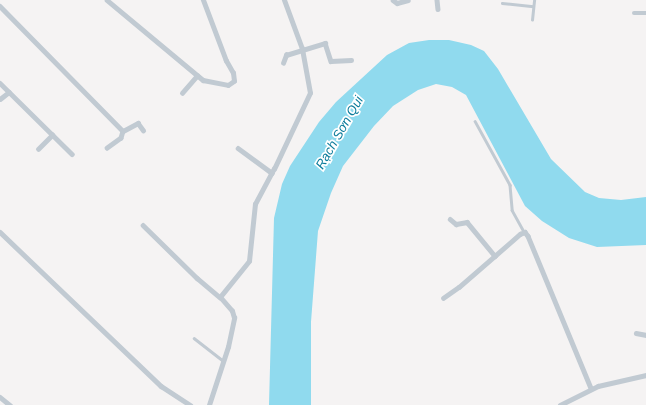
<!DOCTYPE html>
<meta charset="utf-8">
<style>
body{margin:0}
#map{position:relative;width:646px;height:405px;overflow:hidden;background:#f5f3f3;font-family:Arial,sans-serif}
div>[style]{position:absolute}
.water>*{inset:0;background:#90daee}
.lane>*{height:2.5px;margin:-1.25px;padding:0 1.25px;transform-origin:1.25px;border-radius:1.25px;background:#c1cad2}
.street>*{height:4.5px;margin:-2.25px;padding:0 2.25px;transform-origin:2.25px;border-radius:2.25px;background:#c1cad2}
span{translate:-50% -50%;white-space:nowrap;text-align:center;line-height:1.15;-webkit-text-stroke:3.5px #fff;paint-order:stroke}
.water-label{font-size:13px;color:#0c7c9b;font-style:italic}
</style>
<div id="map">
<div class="water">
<i style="clip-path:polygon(429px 40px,449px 40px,471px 45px,484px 51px,498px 69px,551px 159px,585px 192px,599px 198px,621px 200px,646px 197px,646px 245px,597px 247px,569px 238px,542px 221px,525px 206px,466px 95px,452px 87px,436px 84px,418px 90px,393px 106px,374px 126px,343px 166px,331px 193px,318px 231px,311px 322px,311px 405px,269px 405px,274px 218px,282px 184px,290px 166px,319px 122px,336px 102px,387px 55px,409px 43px)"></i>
</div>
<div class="lane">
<i style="left:502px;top:3px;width:31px;rotate:6deg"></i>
<i style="left:532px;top:20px;width:20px;rotate:-84deg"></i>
<i style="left:475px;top:121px;width:73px;rotate:61.3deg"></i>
<i style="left:510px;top:185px;width:25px;rotate:85deg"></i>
<i style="left:512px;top:210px;width:25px;rotate:61deg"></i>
<i style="left:194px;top:338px;width:37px;rotate:38deg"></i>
</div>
<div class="street">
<i style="left:107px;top:0;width:125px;rotate:39.8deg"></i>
<i style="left:203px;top:80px;width:25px;rotate:11deg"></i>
<i style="left:228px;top:85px;width:7px;rotate:-34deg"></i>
<i style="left:234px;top:81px;width:8px;rotate:-97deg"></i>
<i style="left:233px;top:73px;width:14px;rotate:-120deg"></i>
<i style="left:226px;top:61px;width:65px;rotate:-110.7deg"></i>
<i style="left:393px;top:0;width:5px;rotate:37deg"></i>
<i style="left:397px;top:3px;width:11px;rotate:-15deg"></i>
<i style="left:437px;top:0;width:9px;rotate:84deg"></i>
<i style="left:0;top:6px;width:175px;rotate:45.5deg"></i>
<i style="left:123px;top:131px;width:7px;rotate:106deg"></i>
<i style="left:121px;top:138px;width:17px;rotate:144deg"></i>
<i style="left:634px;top:13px;width:12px"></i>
<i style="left:283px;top:63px;width:9px;rotate:-69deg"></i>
<i style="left:286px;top:55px;width:41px;rotate:-17.1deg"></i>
<i style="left:325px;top:43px;width:19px;rotate:72deg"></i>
<i style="left:331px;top:61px;width:20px;rotate:-3deg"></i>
<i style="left:0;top:83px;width:101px;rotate:44.6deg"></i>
<i style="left:182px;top:93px;width:23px;rotate:-49deg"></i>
<i style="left:0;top:99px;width:11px;rotate:-38deg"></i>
<i style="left:123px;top:131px;width:17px;rotate:-28deg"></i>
<i style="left:138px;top:123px;width:9px;rotate:54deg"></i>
<i style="left:238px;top:148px;width:42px;rotate:36.3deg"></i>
<i style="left:38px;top:149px;width:20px;rotate:-45deg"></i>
<i style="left:450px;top:219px;width:8px;rotate:40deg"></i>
<i style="left:456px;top:224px;width:11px;rotate:-10deg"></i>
<i style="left:467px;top:222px;width:44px;rotate:50.5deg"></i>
<i style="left:143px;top:225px;width:76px;rotate:44.5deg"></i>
<i style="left:197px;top:278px;width:30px;rotate:40deg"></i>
<i style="left:0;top:232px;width:223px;rotate:43.7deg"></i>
<i style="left:161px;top:386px;width:35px;rotate:33deg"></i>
<i style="left:443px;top:298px;width:19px;rotate:-35deg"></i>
<i style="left:459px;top:287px;width:81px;rotate:-41deg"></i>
<i style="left:520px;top:234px;width:5px;rotate:-22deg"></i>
<i style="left:525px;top:232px;width:5px;rotate:53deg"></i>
<i style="left:528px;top:236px;width:165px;rotate:67.5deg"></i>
<i style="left:636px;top:333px;width:10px;rotate:11deg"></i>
<i style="left:0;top:397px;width:13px;rotate:39deg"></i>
<i style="left:209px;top:405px;width:61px;rotate:-71.9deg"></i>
<i style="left:228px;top:347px;width:30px;rotate:-78deg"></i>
<i style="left:234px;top:318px;width:7px;rotate:-106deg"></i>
<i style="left:232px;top:311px;width:18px;rotate:-131deg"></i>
<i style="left:220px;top:297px;width:46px;rotate:-51.1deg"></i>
<i style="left:249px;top:261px;width:57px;rotate:-84deg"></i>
<i style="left:255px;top:204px;width:40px;rotate:-62deg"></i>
<i style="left:274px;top:169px;width:84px;rotate:-64.7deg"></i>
<i style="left:310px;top:93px;width:45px;rotate:-100.3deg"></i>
<i style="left:302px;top:49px;width:52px;rotate:-110.2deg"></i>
<i style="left:560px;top:405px;width:42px;rotate:-26.6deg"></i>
<i style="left:598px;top:386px;width:49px;rotate:-12.9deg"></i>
</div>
<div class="water-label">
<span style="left:340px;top:133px;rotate:-60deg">Rạch Sơn Qui</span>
</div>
</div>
